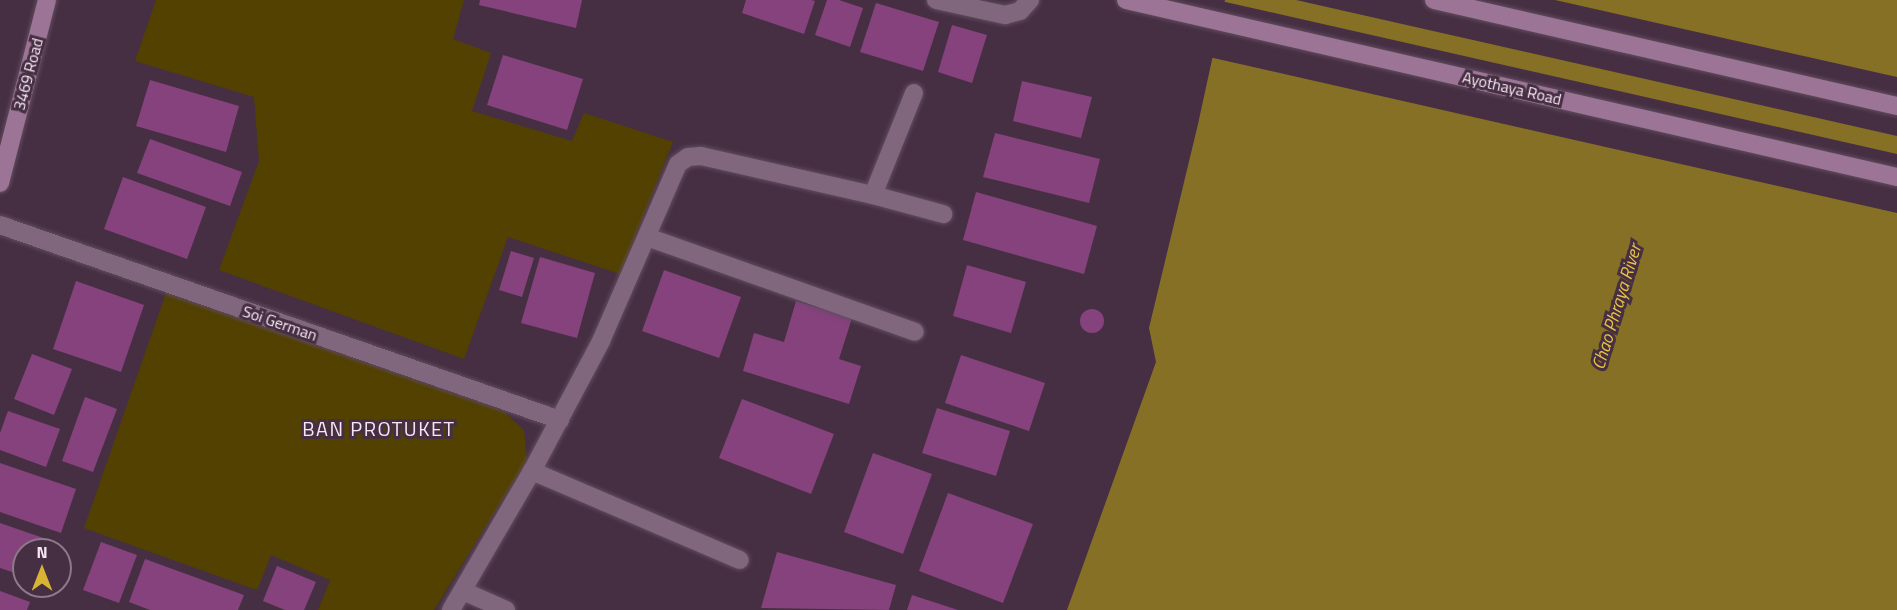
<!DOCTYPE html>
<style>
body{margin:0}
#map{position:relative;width:1897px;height:610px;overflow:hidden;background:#462f43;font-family:"Titillium Web",sans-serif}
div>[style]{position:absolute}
.green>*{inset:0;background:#524100}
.water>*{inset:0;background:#867025}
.pier>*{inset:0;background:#462f43}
.building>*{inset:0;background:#85427d}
.round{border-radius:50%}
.roads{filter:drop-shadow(0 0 2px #614c5e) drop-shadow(0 0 2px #614c5e)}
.lane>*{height:18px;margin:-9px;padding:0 9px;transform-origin:9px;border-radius:9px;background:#81677d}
.street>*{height:18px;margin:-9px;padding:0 9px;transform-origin:9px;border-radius:9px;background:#81677d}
.secondary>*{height:18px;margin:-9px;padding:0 9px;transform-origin:9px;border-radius:9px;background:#9c7496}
span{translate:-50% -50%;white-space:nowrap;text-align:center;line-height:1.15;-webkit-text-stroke:6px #462f43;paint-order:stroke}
.street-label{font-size:16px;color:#f7e7f4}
.water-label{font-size:18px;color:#ebc540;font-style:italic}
.quarter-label{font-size:20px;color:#f7e7f4;letter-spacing:1.5px}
.north{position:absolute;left:12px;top:538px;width:60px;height:60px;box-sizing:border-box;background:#462f43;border:2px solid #8d798a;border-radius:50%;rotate:0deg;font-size:16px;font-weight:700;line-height:24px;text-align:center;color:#f7e7f4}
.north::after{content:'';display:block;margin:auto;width:21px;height:27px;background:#d8b434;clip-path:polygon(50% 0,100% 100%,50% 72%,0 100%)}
</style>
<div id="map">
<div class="green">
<i style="clip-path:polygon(156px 0,464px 0,453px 39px,491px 53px,472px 111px,572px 141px,584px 113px,673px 142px,620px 274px,508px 237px,464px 359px,219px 270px,259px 161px,254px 97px,135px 61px)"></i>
<i style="clip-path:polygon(166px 293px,503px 411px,524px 430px,527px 460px,434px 610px,318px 610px,330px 580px,271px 555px,257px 590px,84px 528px)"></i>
</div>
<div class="water">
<i style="clip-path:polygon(1225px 0,1897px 0,1897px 610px,1067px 610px,1156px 362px,1149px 328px,1198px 124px)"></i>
</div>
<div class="pier">
<i style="clip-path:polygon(1296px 0,1555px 0,1897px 77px,1897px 136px)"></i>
<i style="clip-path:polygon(1221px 1px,1897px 154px,1897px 213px,1209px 57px)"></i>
</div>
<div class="building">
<i style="clip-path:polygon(480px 0,582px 0,576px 28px,479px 5px)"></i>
<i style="clip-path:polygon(746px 0,811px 0,815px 1px,804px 34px,742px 13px)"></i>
<i style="clip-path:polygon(827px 0,839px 0,863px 8px,850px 47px,815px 35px)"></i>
<i style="clip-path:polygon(876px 3px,939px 22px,923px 71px,860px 52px)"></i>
<i style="clip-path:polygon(952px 25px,987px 35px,972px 83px,938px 72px)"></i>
<i style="clip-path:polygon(503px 55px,583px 79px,567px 130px,487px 105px)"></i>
<i style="clip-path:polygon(150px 80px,239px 106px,226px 152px,136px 126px)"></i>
<i style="clip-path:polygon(1022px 81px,1092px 97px,1081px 138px,1013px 121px)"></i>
<i style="clip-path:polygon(995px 133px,1100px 159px,1089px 203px,983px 177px)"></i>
<i style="clip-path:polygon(150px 139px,242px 172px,230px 206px,137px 173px)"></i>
<i style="clip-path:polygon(123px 177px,206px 207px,187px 259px,104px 229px)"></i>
<i style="clip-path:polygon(976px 192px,1097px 226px,1084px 274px,963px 240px)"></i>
<i style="clip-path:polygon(511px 251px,534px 258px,522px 297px,499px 290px)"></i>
<i style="clip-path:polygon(540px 257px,595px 273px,577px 338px,521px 323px)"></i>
<i style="clip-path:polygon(967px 265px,1026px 282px,1011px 333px,953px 316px)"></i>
<i style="clip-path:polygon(664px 270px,741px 297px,719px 358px,642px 331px)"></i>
<i style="clip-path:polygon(76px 281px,144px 305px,121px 372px,53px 349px)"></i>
<i style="clip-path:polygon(796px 301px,852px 318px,839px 359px,861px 366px,849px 404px,743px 371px,754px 333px,784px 342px)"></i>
<i class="round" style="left:1080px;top:309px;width:24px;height:24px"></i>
<i style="clip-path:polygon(32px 354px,72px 369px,54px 415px,14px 399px)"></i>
<i style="clip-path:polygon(961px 355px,1045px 383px,1029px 431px,945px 403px)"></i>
<i style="clip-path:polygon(85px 397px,117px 409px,93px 472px,62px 461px)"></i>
<i style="clip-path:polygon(742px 399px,834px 434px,811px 494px,719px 458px)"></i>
<i style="clip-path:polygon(937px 408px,1010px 431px,996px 476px,922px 453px)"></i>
<i style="clip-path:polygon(8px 411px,60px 429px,46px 467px,0 450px,0 433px)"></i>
<i style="clip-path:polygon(873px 453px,932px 474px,903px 554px,844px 532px)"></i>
<i style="clip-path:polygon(0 463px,76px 489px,61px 533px,0 512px)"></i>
<i style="clip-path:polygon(948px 493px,1033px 524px,1003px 603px,919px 571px)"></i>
<i style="clip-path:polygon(0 523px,55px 542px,52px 550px,24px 550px,24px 576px,0 568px)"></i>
<i style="clip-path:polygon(101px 542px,137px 555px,119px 603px,83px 590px)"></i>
<i style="clip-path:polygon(777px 552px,896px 585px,889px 610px,761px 608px)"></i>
<i style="clip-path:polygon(145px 559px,244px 595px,238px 610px,150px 610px,129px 602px)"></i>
<i style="clip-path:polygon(277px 566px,316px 582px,304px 610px,285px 610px,263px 601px)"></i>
<i style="clip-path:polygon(0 591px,30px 602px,27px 610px,0 610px)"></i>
<i style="clip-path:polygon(912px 595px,958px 610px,907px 610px)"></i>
</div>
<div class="roads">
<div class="lane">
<i style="left:914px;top:93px;width:110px;rotate:111.9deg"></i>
<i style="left:873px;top:195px;width:73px;rotate:15.2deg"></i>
<i style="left:647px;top:237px;width:284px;rotate:19.5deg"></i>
<i style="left:532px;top:471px;width:226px;rotate:23.2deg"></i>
<i style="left:463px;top:591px;width:47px;rotate:23.8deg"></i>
</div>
<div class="street">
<i style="left:936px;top:0;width:71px;rotate:12.3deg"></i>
<i style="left:1005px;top:15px;width:16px;rotate:-15deg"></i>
<i style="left:1020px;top:11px;width:15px;rotate:-48deg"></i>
<i style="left:0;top:225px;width:593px;rotate:19.2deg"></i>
<i style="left:451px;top:610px;width:161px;rotate:-59.8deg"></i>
<i style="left:532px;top:471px;width:147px;rotate:-62deg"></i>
<i style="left:601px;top:341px;width:193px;rotate:-66.5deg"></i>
<i style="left:678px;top:164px;width:12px;rotate:-35deg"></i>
<i style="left:688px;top:157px;width:13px;rotate:-4deg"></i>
<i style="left:701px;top:156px;width:176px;rotate:12.8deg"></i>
</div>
<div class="secondary">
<i style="left:1126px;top:0;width:791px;rotate:12.93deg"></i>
<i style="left:1434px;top:0;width:475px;rotate:12.9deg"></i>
<i style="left:0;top:183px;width:189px;rotate:-75.6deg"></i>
</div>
</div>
<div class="street-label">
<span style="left:28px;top:74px;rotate:-75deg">3469 Road</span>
<span style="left:1512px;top:88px;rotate:13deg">Ayothaya Road</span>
<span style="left:280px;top:323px;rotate:19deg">Soi German</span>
</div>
<div class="water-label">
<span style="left:1617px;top:307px;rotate:-73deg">Chao Phraya River</span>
</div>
<div class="quarter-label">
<span style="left:379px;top:428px">BAN PROTUKET</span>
</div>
<div class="north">N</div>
</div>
